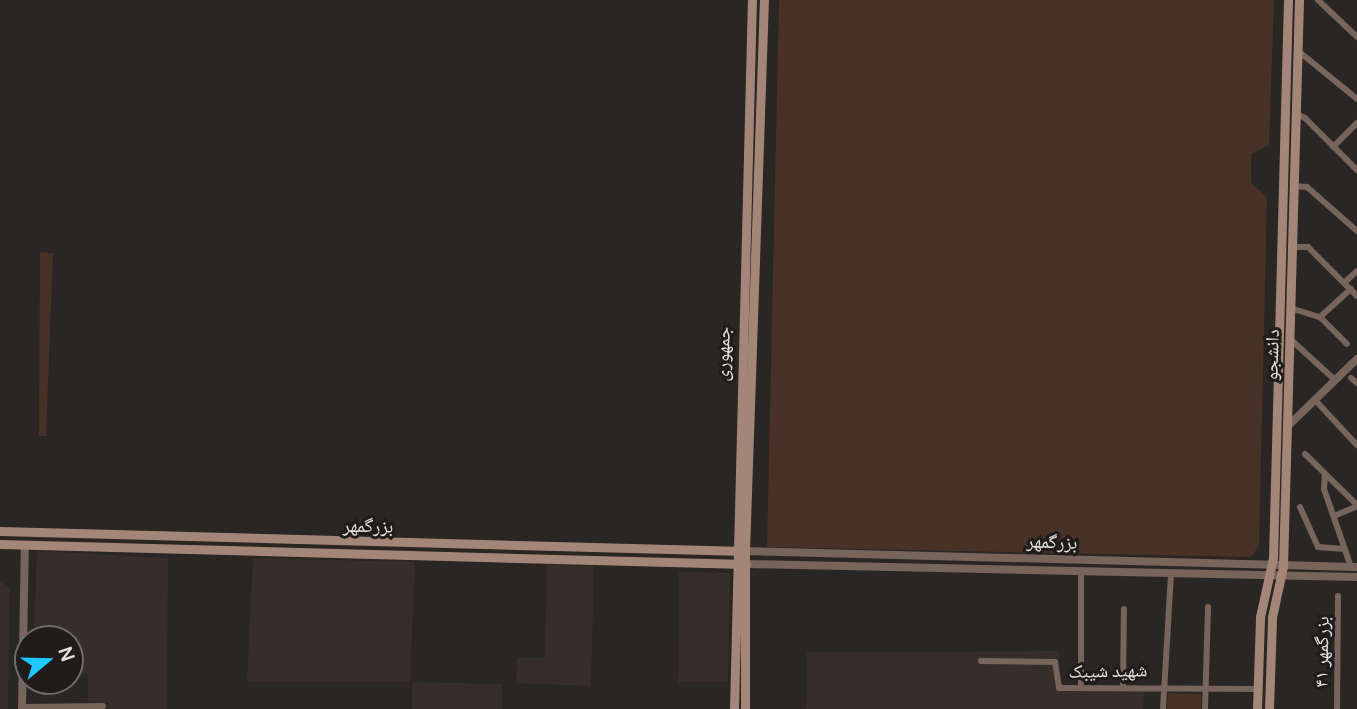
<!DOCTYPE html>
<meta charset="utf-8">
<style>
body{margin:0}
#map{position:relative;width:1357px;height:709px;overflow:hidden;background:#292624;font-family:Manrope,"Noto Naskh Arabic",sans-serif}
div>[style]{position:absolute}
.built>*{inset:0;background:#372e2a}
.green>*{inset:0;background:#483127}
.minor>*{height:6px;margin:-3px;padding:0 3px;transform-origin:3px;border-radius:3px;background:#77645b}
.tertiary>*{height:8px;margin:-4px;padding:0 4px;transform-origin:4px;border-radius:4px;background:#77645b}
.secondary>*{height:9px;margin:-4.5px;padding:0 4.5px;transform-origin:4.5px;border-radius:4.5px;background:#a48679}
span{translate:-50% -50%;white-space:nowrap;text-align:center;line-height:1.15;-webkit-text-stroke:6px #1f1c1b;paint-order:stroke}
.street-label{font-size:19px;color:#e4e1e0}
.north{position:absolute;left:14px;top:625px;width:70px;height:70px;box-sizing:border-box;background:#1f1c1b;border:2px solid #6e6b6a;border-radius:50%;rotate:71deg;font-size:19px;font-weight:700;line-height:28px;text-align:center;color:#e4e1e0}
.north::after{content:'';display:block;margin:auto;width:24px;height:32px;background:#1dc9fd;clip-path:polygon(50% 0,100% 100%,50% 72%,0 100%)}
</style>
<div id="map">
<div class="built">
<i style="clip-path:polygon(37px 551px,168px 558px,167px 709px,109px 709px,109px 703px,88px 702px,88px 674px,70px 673px,70px 639px,60px 639px,60px 632px,34px 630px)"></i>
<i style="clip-path:polygon(253px 558px,415px 562px,410px 682px,247px 682px)"></i>
<i style="clip-path:polygon(547px 565px,594px 566px,591px 686px,516px 683px,517px 658px,545px 658px)"></i>
<i style="clip-path:polygon(679px 572px,730px 573px,728px 682px,678px 682px)"></i>
<i style="clip-path:polygon(0 581px,10px 588px,8px 709px,0 709px)"></i>
<i style="clip-path:polygon(1059px 651px,1059px 691px,1144px 691px,1143px 709px,806px 709px,807px 652px)"></i>
<i style="clip-path:polygon(412px 682px,502px 684px,502px 709px,412px 709px)"></i>
</div>
<div class="green">
<i style="clip-path:polygon(779px 0,1274px 0,1269px 145px,1252px 154px,1251px 160px,1251px 183px,1267px 197px,1259px 546px,1251px 557px,767px 547px)"></i>
<i style="clip-path:polygon(40px 252px,53px 253px,46px 436px,39px 436px)"></i>
<i style="clip-path:polygon(1168px 693px,1201px 694px,1201px 709px,1167px 709px)"></i>
</div>
<div class="minor">
<i style="left:1318px;top:0;width:54px;rotate:43.5deg"></i>
<i style="left:1297px;top:50px;width:77px;rotate:39.2deg"></i>
<i style="left:1296px;top:114px;width:10px;rotate:24deg"></i>
<i style="left:1305px;top:118px;width:74px;rotate:45deg"></i>
<i style="left:1333px;top:147px;width:34px;rotate:-45deg"></i>
<i style="left:1294px;top:186px;width:13px;rotate:4deg"></i>
<i style="left:1307px;top:187px;width:67px;rotate:41.3deg"></i>
<i style="left:1292px;top:247px;width:16px"></i>
<i style="left:1308px;top:247px;width:69px;rotate:45deg"></i>
<i style="left:1345px;top:282px;width:16px;rotate:-43deg"></i>
<i style="left:1290px;top:308px;width:31px;rotate:17deg"></i>
<i style="left:1320px;top:317px;width:38px;rotate:45deg"></i>
<i style="left:1320px;top:317px;width:42px;rotate:-42.1deg"></i>
<i style="left:1289px;top:338px;width:62px;rotate:42.4deg"></i>
<i style="left:1351px;top:378px;width:8px;rotate:40deg"></i>
<i style="left:1315px;top:400px;width:62px;rotate:47deg"></i>
<i style="left:1305px;top:454px;width:73px;rotate:44.4deg"></i>
<i style="left:1325px;top:475px;width:14px;rotate:94deg"></i>
<i style="left:1324px;top:489px;width:83px;rotate:70.9deg"></i>
<i style="left:1300px;top:507px;width:44px;rotate:65.8deg"></i>
<i style="left:1318px;top:547px;width:27px;rotate:4deg"></i>
<i style="left:1334px;top:516px;width:25px;rotate:-23deg"></i>
<i style="left:981px;top:661px;width:74px;rotate:0.8deg"></i>
<i style="left:1055px;top:662px;width:26px;rotate:81deg"></i>
<i style="left:1059px;top:688px;width:199px;rotate:0.3deg"></i>
<i style="left:1123px;top:686px;width:77px;rotate:-89.3deg"></i>
<i style="left:1081px;top:687px;width:116px;rotate:-90deg"></i>
<i style="left:22px;top:707px;width:81px;rotate:-0.7deg"></i>
<i style="left:1163px;top:709px;width:136px;rotate:-86.6deg"></i>
<i style="left:1205px;top:709px;width:102px;rotate:-88.3deg"></i>
<i style="left:1337px;top:709px;width:113px;rotate:-89.5deg"></i>
</div>
<div class="tertiary">
<i style="left:1287px;top:427px;width:98px;rotate:-44.2deg"></i>
<i style="left:745px;top:551px;width:612px;rotate:1.5deg"></i>
<i style="left:746px;top:564px;width:611px;rotate:1.22deg"></i>
<i style="left:22px;top:709px;width:164px;rotate:-89deg"></i>
</div>
<div class="secondary">
<i style="left:0;top:531px;width:745px;rotate:1.54deg"></i>
<i style="left:0;top:544px;width:746px;rotate:1.54deg"></i>
<i style="left:734px;top:709px;width:709px;rotate:-88.55deg"></i>
<i style="left:745px;top:709px;width:158px;rotate:-90deg"></i>
<i style="left:745px;top:551px;width:551px;rotate:-88.03deg"></i>
<i style="left:1257px;top:709px;width:92px;rotate:-88.1deg"></i>
<i style="left:1260px;top:617px;width:60px;rotate:-77.6deg"></i>
<i style="left:1273px;top:558px;width:558px;rotate:-88.46deg"></i>
<i style="left:1269px;top:709px;width:92px;rotate:-88.1deg"></i>
<i style="left:1272px;top:617px;width:52px;rotate:-77.8deg"></i>
<i style="left:1283px;top:566px;width:566px;rotate:-88.38deg"></i>
</div>
<div class="street-label">
<span style="left:723px;top:354px;rotate:-88deg">جمهوری</span>
<span style="left:1272px;top:355px;rotate:-88deg">دانشجو</span>
<span style="left:368px;top:526px;rotate:1deg">بزرگمهر</span>
<span style="left:1052px;top:542px;rotate:2deg">بزرگمهر</span>
<span style="left:1322px;top:652px;rotate:-89deg">بزرگمهر ۴۱</span>
<span style="left:1108px;top:671px;rotate:-1deg">شهید شیبک</span>
</div>
<div class="north">N</div>
</div>
